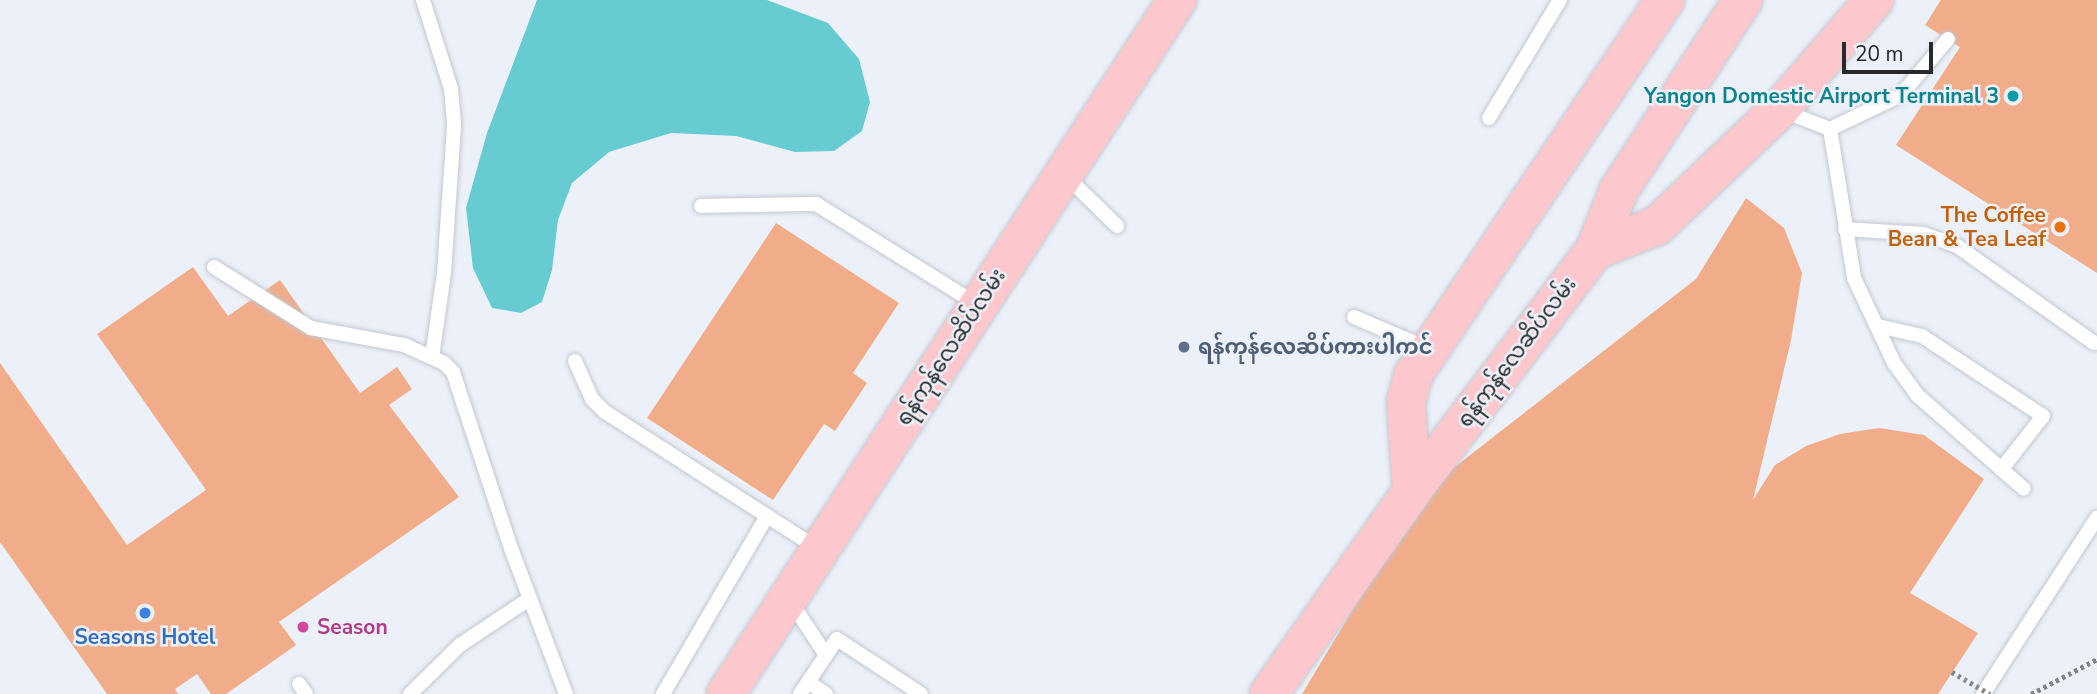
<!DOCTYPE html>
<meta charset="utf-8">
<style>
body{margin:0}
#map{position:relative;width:2097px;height:694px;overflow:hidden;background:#ecf1f9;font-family:"Nunito Sans","Noto Sans Myanmar",sans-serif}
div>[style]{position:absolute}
.water>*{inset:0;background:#67ccd1}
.building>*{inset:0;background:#f1ac8a}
.path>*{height:4.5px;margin-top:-2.25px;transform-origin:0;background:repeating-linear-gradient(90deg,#82858a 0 3.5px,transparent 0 7px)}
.roads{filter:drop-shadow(0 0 2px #c3c7cf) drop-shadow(0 0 2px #c3c7cf)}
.lane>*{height:14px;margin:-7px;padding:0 7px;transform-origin:7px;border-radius:7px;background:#fff}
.primary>*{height:38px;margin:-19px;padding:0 19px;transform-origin:19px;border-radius:19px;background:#fdc8cd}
.path-bridge>*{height:4.5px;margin-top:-2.25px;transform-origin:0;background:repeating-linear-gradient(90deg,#82858a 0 3.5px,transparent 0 7px)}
.dots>*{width:19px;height:19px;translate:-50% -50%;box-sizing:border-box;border:4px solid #ecf1f9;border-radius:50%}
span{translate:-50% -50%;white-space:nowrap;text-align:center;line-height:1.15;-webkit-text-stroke:5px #ecf1f9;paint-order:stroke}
.culture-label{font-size:21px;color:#0d838f;font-weight:700}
.right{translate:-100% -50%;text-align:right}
.food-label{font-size:21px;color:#c56008;font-weight:700}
.street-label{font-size:21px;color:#27292c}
.service-label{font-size:21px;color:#4e5e75;font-weight:700}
.left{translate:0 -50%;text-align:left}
.hotel-label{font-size:21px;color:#b23c85;font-weight:700}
.shop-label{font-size:21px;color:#366cbe;font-weight:700}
.scale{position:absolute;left:1842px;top:42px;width:91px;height:32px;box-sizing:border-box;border:4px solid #27292c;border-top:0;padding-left:9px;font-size:21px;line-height:24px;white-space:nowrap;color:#27292c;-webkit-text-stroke:5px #ecf1f9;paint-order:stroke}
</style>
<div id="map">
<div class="water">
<i style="clip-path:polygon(537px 0,767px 0,828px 23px,859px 59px,870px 102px,862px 131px,834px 151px,795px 152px,736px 136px,671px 133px,609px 152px,572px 183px,558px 220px,552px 270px,542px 302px,521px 313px,492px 308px,473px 268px,466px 208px,487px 133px)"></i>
</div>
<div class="building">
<i style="clip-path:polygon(1941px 0,2097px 0,2097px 273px,1896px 145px,1960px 47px,1925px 25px)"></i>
<i style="clip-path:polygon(1746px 198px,1784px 228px,1802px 273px,1791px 340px,1753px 500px,1775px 465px,1806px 446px,1840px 434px,1879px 428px,1924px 435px,1984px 479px,1910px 593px,1978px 633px,1938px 694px,1302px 694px,1424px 491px,1696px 279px)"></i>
<i style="clip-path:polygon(776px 223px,899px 303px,853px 373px,867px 383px,835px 431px,824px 424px,773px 500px,647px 418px)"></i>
<i style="clip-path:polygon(193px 267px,228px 316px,280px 280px,360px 393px,397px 367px,412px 389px,389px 405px,459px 497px,279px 622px,296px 645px,226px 694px,211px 694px,197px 674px,175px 689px,178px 694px,107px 694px,0 542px,0 363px,127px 545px,206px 490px,97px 334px)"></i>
</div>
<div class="path">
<i style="left:2031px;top:694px;width:75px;rotate:-27.9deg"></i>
</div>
<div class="roads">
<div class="lane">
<i style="left:423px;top:0;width:93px;rotate:72.5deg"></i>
<i style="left:451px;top:89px;width:37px;rotate:85deg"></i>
<i style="left:454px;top:126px;width:147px;rotate:93.9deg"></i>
<i style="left:444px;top:273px;width:85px;rotate:98.1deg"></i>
<i style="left:1781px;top:110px;width:53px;rotate:21.2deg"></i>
<i style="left:1830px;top:129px;width:79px;rotate:-25.6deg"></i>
<i style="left:1901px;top:95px;width:73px;rotate:-50deg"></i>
<i style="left:1489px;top:118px;width:138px;rotate:-59deg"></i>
<i style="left:1830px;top:129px;width:151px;rotate:80.8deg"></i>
<i style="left:1854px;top:278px;width:94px;rotate:64.8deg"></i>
<i style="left:1894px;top:363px;width:39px;rotate:54deg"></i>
<i style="left:1917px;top:395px;width:142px;rotate:41.3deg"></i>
<i style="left:1065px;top:175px;width:73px;rotate:44.4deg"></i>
<i style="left:701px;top:206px;width:115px;rotate:-1deg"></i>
<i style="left:816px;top:204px;width:191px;rotate:31.9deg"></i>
<i style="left:1845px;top:229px;width:79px;rotate:3.6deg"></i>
<i style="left:1924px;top:234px;width:35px;rotate:20deg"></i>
<i style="left:1957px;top:246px;width:168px;rotate:35.3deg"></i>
<i style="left:214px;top:267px;width:115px;rotate:32.2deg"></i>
<i style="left:311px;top:328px;width:95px;rotate:10.4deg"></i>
<i style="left:404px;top:345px;width:44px;rotate:24.2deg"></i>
<i style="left:444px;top:363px;width:13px;rotate:45deg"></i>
<i style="left:453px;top:372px;width:188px;rotate:71.8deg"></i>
<i style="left:512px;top:551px;width:153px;rotate:69.3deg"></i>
<i style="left:1354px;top:317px;width:79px;rotate:23deg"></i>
<i style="left:1878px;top:326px;width:45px;rotate:12.8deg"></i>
<i style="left:1922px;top:336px;width:145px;rotate:33.5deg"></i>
<i style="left:2043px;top:416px;width:68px;rotate:127.9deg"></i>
<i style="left:575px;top:361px;width:42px;rotate:65.9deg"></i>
<i style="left:592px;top:399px;width:18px;rotate:45deg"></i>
<i style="left:605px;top:412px;width:253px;rotate:32.7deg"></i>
<i style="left:791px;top:602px;width:64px;rotate:56.6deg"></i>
<i style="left:808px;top:682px;width:22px;rotate:34deg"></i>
<i style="left:299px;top:684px;width:12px;rotate:55deg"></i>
<i style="left:410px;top:694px;width:70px;rotate:-44.4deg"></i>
<i style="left:460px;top:645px;width:83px;rotate:-33.7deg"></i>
<i style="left:663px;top:694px;width:206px;rotate:-59.7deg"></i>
<i style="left:800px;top:694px;width:66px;rotate:-56.1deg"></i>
<i style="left:837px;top:639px;width:100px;rotate:33.2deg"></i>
<i style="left:1983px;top:694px;width:210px;rotate:-57.1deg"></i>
</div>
<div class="primary">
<i style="left:1595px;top:250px;width:68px;rotate:-21.6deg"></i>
<i style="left:1658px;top:225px;width:168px;rotate:-43.6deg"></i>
<i style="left:1780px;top:109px;width:144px;rotate:-49.2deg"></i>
<i style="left:1412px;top:491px;width:89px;rotate:-93.9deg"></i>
<i style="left:1406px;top:402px;width:28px;rotate:-75deg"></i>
<i style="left:1413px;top:375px;width:452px;rotate:-56.1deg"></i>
<i style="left:726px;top:694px;width:828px;rotate:-56.98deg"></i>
<i style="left:1269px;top:694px;width:248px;rotate:-54.8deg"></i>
<i style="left:1412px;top:491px;width:303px;rotate:-52.8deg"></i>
<i style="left:1595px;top:250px;width:65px;rotate:-68.2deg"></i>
<i style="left:1619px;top:190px;width:227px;rotate:-56.9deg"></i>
</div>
</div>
<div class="path-bridge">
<i style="left:1952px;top:672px;width:44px;rotate:30.1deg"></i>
</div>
<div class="dots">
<i style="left:2013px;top:96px;background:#0f9aa8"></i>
<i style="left:2060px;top:227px;background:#e8710a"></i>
<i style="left:1184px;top:347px;background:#5c6f8a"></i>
<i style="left:145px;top:613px;background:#3f7fe0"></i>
<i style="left:303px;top:627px;background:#d1479c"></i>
</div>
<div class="culture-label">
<span class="right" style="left:1999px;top:96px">Yangon Domestic Airport Terminal 3</span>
</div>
<div class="food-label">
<span class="right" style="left:2046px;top:227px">The Coffee<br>Bean &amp; Tea Leaf</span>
</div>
<div class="street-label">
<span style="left:951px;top:347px;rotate:-57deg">ရန်ကုန်လေဆိပ်လမ်း</span>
<span style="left:1517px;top:352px;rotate:-53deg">ရန်ကုန်လေဆိပ်လမ်း</span>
</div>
<div class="service-label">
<span class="left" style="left:1198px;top:347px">ရန်ကုန်လေဆိပ်ကားပါကင်</span>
</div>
<div class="hotel-label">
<span class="left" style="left:317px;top:627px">Season</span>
</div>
<div class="shop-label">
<span style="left:145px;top:637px">Seasons Hotel</span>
</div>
<div class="scale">20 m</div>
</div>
